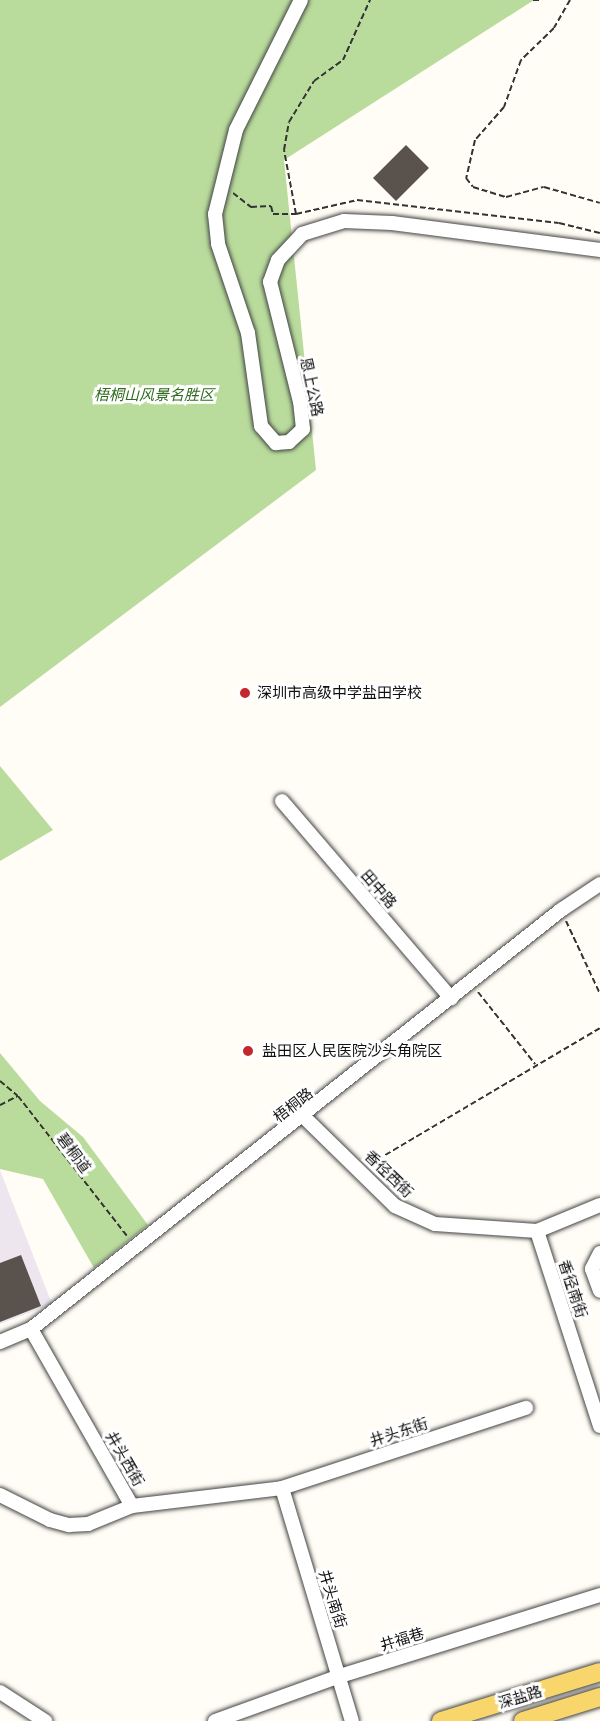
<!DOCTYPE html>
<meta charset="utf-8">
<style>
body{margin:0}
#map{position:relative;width:600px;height:1721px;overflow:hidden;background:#fffdf5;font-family:"PT Serif","Noto Sans SC",serif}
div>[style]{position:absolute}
.industrial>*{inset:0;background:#eee6ef}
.forest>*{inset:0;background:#b9dc9c}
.building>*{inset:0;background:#5a524d}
.path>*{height:2px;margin-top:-1px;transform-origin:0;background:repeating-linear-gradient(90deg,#333 0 6px,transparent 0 9px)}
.roads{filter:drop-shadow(0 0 2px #444) drop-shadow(0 0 2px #444)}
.minor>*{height:14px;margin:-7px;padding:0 7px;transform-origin:7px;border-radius:7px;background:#fff}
.major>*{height:18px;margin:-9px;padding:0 9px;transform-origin:9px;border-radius:9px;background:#f9d66b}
.dots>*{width:16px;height:16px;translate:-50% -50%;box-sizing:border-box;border:3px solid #fff;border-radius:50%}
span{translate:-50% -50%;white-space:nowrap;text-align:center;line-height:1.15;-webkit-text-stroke:6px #fff;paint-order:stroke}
.street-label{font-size:15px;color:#111}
.park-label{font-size:15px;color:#2f6b1f;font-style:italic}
.poi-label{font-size:15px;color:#111}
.left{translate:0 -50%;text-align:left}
</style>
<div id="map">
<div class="industrial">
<i style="clip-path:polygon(0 1170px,52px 1304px,0 1324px)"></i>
</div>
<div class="forest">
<i style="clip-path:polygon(0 0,534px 0,284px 160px,316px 470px,0 707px)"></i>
<i style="clip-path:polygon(0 766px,53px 830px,0 861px)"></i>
<i style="clip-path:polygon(0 1053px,40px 1101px,83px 1137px,148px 1225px,94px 1268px,43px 1179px,0 1169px)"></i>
</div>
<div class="building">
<i style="clip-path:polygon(406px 145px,429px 168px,396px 201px,373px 178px)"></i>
<i style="clip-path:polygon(21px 1255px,41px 1306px,0 1322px,0 1263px)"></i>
</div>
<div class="path">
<i style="left:533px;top:0;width:9px"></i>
<i style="left:570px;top:0;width:32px;rotate:120deg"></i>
<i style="left:554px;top:28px;width:46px;rotate:135.9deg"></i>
<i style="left:521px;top:60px;width:50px;rotate:109.9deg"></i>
<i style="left:504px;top:107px;width:44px;rotate:131.3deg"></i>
<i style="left:475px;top:140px;width:39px;rotate:103deg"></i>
<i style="left:466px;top:178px;width:11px;rotate:52deg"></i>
<i style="left:473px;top:187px;width:34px;rotate:17deg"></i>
<i style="left:506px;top:197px;width:39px;rotate:-15deg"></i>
<i style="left:544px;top:187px;width:58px;rotate:15.9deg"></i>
<i style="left:233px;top:193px;width:23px;rotate:38deg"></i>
<i style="left:251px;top:207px;width:20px;rotate:-3deg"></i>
<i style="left:271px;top:206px;width:8px;rotate:76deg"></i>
<i style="left:273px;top:214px;width:23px"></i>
<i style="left:296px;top:214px;width:63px;rotate:-12.9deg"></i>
<i style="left:357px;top:200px;width:203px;rotate:6.5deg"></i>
<i style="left:559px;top:223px;width:42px;rotate:13.7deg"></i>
<i style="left:296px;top:214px;width:65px;rotate:-100.6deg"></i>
<i style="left:284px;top:150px;width:28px;rotate:-80deg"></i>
<i style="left:289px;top:122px;width:48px;rotate:-58.6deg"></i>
<i style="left:314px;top:81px;width:36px;rotate:-36deg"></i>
<i style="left:343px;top:60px;width:66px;rotate:-65.8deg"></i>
<i style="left:566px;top:921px;width:81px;rotate:65deg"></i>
<i style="left:478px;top:992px;width:92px;rotate:51.6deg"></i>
<i style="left:0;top:1081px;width:23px;rotate:40deg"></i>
<i style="left:18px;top:1096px;width:177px;rotate:52.1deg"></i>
<i style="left:0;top:1105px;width:20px;rotate:-27deg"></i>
<i style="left:370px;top:1164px;width:267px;rotate:-30.6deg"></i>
</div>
<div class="roads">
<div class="minor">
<i style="left:301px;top:0;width:145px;rotate:116.6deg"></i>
<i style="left:236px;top:130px;width:87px;rotate:104deg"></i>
<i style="left:215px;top:214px;width:30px;rotate:84deg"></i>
<i style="left:218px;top:244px;width:94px;rotate:71.4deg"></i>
<i style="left:248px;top:333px;width:94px;rotate:82deg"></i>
<i style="left:261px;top:426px;width:23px;rotate:49deg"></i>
<i style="left:276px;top:443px;width:13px;rotate:-4deg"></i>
<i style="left:289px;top:442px;width:19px;rotate:-43deg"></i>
<i style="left:303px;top:429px;width:27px;rotate:-96deg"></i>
<i style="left:300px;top:402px;width:124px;rotate:-104deg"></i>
<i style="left:270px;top:282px;width:23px;rotate:-70deg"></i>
<i style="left:278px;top:260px;width:35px;rotate:-47deg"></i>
<i style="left:302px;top:234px;width:44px;rotate:-17.2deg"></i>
<i style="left:344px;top:221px;width:48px;rotate:2.4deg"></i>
<i style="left:392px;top:223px;width:210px;rotate:7.4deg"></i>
<i style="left:282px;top:801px;width:260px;rotate:49.4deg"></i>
<i style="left:304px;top:1117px;width:127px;rotate:44.4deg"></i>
<i style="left:395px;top:1206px;width:44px;rotate:24.2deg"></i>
<i style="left:435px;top:1224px;width:102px;rotate:3.9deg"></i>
<i style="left:537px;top:1231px;width:68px;rotate:-22.4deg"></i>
<i style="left:537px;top:1231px;width:205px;rotate:72.1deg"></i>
<i style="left:600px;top:1253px;width:18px;rotate:117deg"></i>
<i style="left:592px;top:1269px;width:23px;rotate:70deg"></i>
<i style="left:31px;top:1329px;width:204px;rotate:60.3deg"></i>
<i style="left:132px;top:1506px;width:151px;rotate:-6.8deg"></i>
<i style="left:282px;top:1488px;width:257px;rotate:-18.2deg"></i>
<i style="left:0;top:1342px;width:34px;rotate:-23deg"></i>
<i style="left:31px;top:1329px;width:676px;rotate:-38.33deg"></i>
<i style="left:561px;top:910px;width:47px;rotate:-33.7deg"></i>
<i style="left:282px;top:1488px;width:243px;rotate:73.3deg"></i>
<i style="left:0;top:1495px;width:56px;rotate:26.6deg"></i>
<i style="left:50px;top:1520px;width:20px;rotate:15deg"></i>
<i style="left:69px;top:1525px;width:19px;rotate:-3deg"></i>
<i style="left:88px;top:1524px;width:48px;rotate:-22.2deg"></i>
<i style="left:0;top:1692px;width:54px;rotate:32.8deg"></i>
<i style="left:215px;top:1721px;width:133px;rotate:-19.8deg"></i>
<i style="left:340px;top:1676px;width:272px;rotate:-17.3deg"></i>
</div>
<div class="major">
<i style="left:441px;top:1721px;width:166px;rotate:-17.1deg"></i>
<i style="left:523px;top:1721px;width:81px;rotate:-17.3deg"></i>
</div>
</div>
<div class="dots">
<i style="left:245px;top:693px;background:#c4262e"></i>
<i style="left:248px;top:1051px;background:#c4262e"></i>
</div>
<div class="street-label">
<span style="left:312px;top:387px;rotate:78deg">恩上公路</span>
<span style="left:379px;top:889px;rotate:49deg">田中路</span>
<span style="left:293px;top:1105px;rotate:-38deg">梧桐路</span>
<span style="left:74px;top:1153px;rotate:53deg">碧桐道</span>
<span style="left:389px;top:1174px;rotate:44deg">香径西街</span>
<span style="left:573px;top:1289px;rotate:72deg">香径南街</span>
<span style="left:399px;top:1432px;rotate:-18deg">井头东街</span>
<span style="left:125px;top:1459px;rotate:60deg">井头西街</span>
<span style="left:333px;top:1599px;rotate:73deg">井头南街</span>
<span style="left:402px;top:1639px;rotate:-17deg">井福巷</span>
<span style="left:520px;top:1697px;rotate:-17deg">深盐路</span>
</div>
<div class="park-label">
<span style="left:154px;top:395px">梧桐山风景名胜区</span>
</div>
<div class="poi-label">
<span class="left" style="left:257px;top:693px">深圳市高级中学盐田学校</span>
<span class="left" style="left:262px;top:1051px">盐田区人民医院沙头角院区</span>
</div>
</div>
